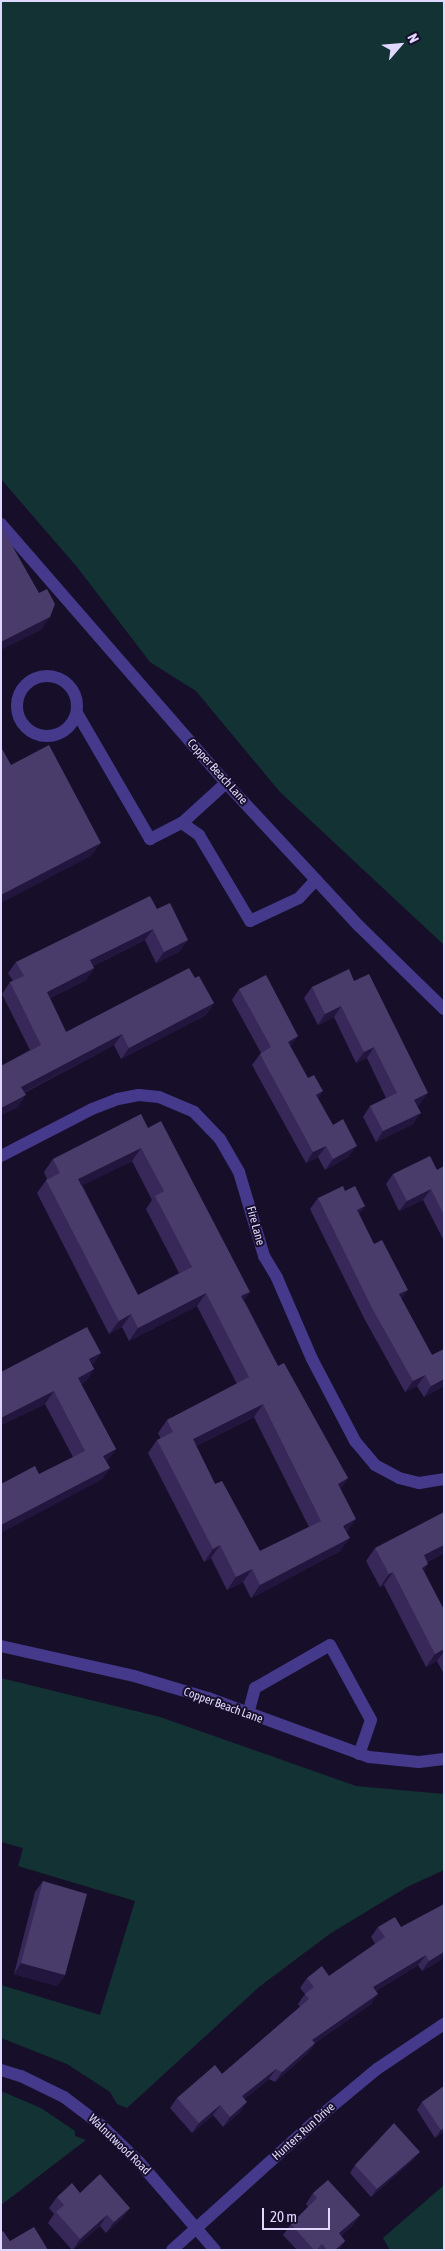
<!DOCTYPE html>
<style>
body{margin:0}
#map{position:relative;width:445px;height:2251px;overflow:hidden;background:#170f2a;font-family:"Asap Condensed",sans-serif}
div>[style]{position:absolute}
.green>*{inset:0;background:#123234}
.lane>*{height:12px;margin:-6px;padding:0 6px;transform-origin:6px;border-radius:6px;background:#44398a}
.lane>.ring{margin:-6px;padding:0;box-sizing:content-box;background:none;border:12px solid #44398a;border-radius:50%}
.street>*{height:12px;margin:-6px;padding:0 6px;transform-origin:6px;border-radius:6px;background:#44398a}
.wall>*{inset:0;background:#372859}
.shaded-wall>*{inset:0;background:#22163e}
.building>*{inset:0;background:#493b6a}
span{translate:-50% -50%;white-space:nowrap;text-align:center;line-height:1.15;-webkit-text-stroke:4px #170f2a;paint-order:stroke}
.street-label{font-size:12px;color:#e1d8ff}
.frame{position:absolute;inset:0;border:2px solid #e1d8ff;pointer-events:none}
.north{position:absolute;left:375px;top:20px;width:50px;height:50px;-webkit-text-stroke:4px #170f2a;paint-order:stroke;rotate:63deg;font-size:14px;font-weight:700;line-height:20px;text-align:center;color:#e1d8ff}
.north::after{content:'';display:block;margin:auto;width:18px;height:22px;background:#e1d8ff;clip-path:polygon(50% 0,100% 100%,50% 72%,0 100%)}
.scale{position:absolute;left:262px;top:2208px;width:68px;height:22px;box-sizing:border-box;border:2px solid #e1d8ff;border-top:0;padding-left:6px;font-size:15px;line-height:18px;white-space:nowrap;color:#e1d8ff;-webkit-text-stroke:4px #170f2a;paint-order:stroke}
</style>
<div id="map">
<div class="green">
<i style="clip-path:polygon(1px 1px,444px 1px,444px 945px,280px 792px,196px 691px,150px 662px,77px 567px,1px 479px)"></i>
<i style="clip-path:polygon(1px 1678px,160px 1717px,356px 1786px,444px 1794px,444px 1870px,407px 1887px,331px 1933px,259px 1987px,127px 2108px,117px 2104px,110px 2092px,67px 2064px,1px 2038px,1px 1985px,100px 2015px,135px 1901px,18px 1866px,23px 1848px,1px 1842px)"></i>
<i style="clip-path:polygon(1px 2091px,41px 2108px,75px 2131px,75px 2136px,86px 2140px,1px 2205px)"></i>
<i style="clip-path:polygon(444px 2185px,444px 2250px,390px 2250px,383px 2238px)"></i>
</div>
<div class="lane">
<i class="ring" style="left:17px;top:676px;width:48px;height:48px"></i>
<i style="left:77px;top:713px;width:146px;rotate:59.9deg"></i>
<i style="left:150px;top:839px;width:36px;rotate:-27deg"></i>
<i style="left:226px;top:783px;width:59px;rotate:137.7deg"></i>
<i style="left:182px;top:823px;width:21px;rotate:35deg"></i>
<i style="left:199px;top:835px;width:100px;rotate:59.3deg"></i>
<i style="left:250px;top:921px;width:54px;rotate:-25.1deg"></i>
<i style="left:299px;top:898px;width:25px;rotate:-47deg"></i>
<i style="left:1px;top:1156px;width:102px;rotate:-27.3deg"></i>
<i style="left:92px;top:1109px;width:28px;rotate:-21deg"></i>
<i style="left:118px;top:1099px;width:21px;rotate:-11deg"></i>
<i style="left:139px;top:1095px;width:20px;rotate:6deg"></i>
<i style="left:159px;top:1097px;width:38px;rotate:23deg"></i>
<i style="left:194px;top:1112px;width:37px;rotate:46deg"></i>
<i style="left:220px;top:1139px;width:38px;rotate:60deg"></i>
<i style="left:239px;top:1172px;width:88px;rotate:73.4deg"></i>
<i style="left:264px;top:1256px;width:26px;rotate:59deg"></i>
<i style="left:277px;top:1278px;width:88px;rotate:66.6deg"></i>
<i style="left:312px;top:1359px;width:93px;rotate:62.3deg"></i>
<i style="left:355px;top:1441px;width:31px;rotate:50deg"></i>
<i style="left:375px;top:1465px;width:27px;rotate:28deg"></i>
<i style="left:399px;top:1478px;width:21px;rotate:14deg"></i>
<i style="left:419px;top:1483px;width:25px;rotate:-9deg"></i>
<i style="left:248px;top:1714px;width:27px;rotate:-75deg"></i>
<i style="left:255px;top:1688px;width:86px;rotate:-29.8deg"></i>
<i style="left:330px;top:1645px;width:85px;rotate:61.3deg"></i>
<i style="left:371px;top:1720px;width:36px;rotate:109deg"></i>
</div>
<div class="street">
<i style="left:1px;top:524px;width:343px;rotate:49deg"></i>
<i style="left:226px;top:783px;width:195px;rotate:47.1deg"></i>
<i style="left:359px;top:926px;width:119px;rotate:44.3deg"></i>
<i style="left:1px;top:1646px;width:136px;rotate:12.7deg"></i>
<i style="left:134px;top:1676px;width:77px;rotate:16.6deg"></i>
<i style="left:208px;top:1698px;width:171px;rotate:20.1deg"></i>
<i style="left:369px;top:1757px;width:50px;rotate:5.7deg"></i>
<i style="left:419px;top:1762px;width:25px;rotate:-7deg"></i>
<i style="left:1px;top:2070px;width:21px;rotate:17deg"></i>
<i style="left:21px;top:2076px;width:48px;rotate:26deg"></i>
<i style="left:64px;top:2097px;width:48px;rotate:37.3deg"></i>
<i style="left:102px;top:2126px;width:52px;rotate:44.2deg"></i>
<i style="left:139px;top:2162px;width:116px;rotate:49.2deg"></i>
<i style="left:172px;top:2250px;width:205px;rotate:-42deg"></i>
<i style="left:324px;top:2113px;width:69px;rotate:-39.7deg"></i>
<i style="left:377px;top:2069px;width:81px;rotate:-33.9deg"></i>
</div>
<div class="wall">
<i style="clip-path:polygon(157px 909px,180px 951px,156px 963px,145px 940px,93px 966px,94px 968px,86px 980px,50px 998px,66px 1032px,195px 978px,214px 1003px,206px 1015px,121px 1059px,114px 1045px,24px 1093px,18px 1107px,1px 1115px,1px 1066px,30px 1050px,2px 994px,10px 982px,13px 981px,8px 973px,16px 962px)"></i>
<i style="clip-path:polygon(354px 981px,420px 1104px,417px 1106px,413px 1124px,376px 1142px,363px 1117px,370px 1106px,386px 1098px,367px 1058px,356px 1063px,334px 1017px,318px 1025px,304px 998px,312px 987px)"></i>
<i style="clip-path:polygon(239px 989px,298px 1036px,290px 1046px,349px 1156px,325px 1170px,318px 1157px,306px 1163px,252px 1065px,261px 1053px,232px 1000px)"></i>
<i style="clip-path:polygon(evenodd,148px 1128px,244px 1300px,278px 1366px,348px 1478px,340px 1489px,347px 1532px,340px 1551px,251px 1598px,243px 1582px,227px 1590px,211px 1558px,204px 1562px,148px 1453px,157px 1440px,161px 1439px,158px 1433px,167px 1420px,237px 1384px,197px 1306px,129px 1341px,122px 1327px,109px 1334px,37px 1193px,47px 1179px,44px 1172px,53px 1159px,148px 1128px,132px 1161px,152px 1200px,146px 1209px,179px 1273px,138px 1295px,82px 1185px,132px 1161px,148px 1128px,254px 1417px,309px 1527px,260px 1551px,215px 1484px,196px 1446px,254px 1417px)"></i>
<i style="clip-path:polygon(444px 1166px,444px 1241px,423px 1200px,399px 1211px,386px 1184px,393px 1174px,437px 1170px)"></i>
<i style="clip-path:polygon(318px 1198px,365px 1206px,359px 1214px,401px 1299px,432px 1355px,444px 1349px,444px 1386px,424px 1397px,417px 1386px,405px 1392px,364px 1318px,310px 1209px)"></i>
<i style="clip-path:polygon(93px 1366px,94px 1369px,86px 1381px,81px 1384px,116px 1449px,106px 1462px,110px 1468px,101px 1480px,73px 1457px,45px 1404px,1px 1425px)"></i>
<i style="clip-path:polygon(375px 1548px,444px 1553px,427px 1562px,424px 1571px,444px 1610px,444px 1674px,437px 1661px,426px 1667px,384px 1585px,380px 1587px,366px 1561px)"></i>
<i style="clip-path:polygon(43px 1881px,65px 1975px,57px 1986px,14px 1974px,35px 1892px)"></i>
<i style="clip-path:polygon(378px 1927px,401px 1927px,441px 1960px,422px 1971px,418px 1965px,376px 1991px,371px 2004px,315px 2043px,308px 2053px,275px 2082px,269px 2079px,244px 2099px,240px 2112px,223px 2127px,213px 2115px,192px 2133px,170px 2108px,177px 2098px,222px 2074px,300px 2007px,298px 2004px,305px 1994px,300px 1988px,307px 1978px,329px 1976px,375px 1944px,371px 1937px)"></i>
<i style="clip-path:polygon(444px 2086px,444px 2132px,435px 2138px,417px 2110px,422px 2102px)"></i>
<i style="clip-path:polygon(414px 2159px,371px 2197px,350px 2173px,355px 2165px)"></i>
<i style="clip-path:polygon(80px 2193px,130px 2208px,122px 2218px,106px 2233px,100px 2226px,72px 2250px,48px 2223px,54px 2214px,49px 2208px,57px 2197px)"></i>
<i style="clip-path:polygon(313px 2193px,360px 2215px,352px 2226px,341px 2236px,345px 2241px,339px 2250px,297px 2250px,283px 2235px,291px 2224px,308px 2207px,306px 2204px)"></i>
</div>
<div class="shaded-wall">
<i style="clip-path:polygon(50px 617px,41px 630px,1px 650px,1px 642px)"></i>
<i style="clip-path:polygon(101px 843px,91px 856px,1px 903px,1px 895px)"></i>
<i style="clip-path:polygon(153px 929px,145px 940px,82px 971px,90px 960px)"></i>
<i style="clip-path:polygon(188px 940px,180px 951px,156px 963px,164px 952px)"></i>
<i style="clip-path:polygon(94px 968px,86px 980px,39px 1003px,47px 992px)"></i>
<i style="clip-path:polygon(214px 1003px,206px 1015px,121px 1059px,129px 1048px)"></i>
<i style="clip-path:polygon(341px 1006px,334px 1017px,318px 1025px,325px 1014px)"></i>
<i style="clip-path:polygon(122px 1034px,114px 1045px,13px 1098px,21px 1087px)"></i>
<i style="clip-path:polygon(298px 1036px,290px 1047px,288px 1042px)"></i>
<i style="clip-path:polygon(374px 1047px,367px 1058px,356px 1063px,364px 1052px)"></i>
<i style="clip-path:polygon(323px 1091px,316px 1102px,316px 1095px)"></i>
<i style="clip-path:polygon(428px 1093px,420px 1104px,407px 1111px,414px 1100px)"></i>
<i style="clip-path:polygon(26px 1095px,18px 1107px,1px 1115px,1px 1108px)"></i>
<i style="clip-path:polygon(421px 1113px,413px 1124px,376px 1142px,383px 1131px)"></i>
<i style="clip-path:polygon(326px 1146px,318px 1157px,306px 1163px,313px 1152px)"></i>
<i style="clip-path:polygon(357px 1146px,349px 1156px,325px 1170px,333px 1159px)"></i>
<i style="clip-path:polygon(141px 1148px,132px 1161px,69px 1192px,78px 1179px)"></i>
<i style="clip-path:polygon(431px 1189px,423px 1200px,399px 1211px,407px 1201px)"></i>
<i style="clip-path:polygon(365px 1206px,357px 1217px,357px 1210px)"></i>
<i style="clip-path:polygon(408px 1290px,400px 1301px,399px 1294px)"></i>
<i style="clip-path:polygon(250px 1292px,241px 1305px,241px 1296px)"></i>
<i style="clip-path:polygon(206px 1293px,197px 1306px,129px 1341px,138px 1328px)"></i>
<i style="clip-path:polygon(131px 1314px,122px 1327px,109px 1334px,119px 1321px)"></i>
<i style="clip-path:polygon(101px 1353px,93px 1365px,89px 1359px)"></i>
<i style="clip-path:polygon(94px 1369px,86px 1381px,70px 1390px,78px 1378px)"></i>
<i style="clip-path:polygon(425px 1375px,417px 1386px,405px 1392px,413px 1381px)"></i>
<i style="clip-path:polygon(444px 1379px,444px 1386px,424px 1397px,431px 1386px)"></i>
<i style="clip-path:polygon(54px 1391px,45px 1404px,1px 1425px,1px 1418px)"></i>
<i style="clip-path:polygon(263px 1404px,254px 1417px,184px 1452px,193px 1439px)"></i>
<i style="clip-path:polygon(116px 1449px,107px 1461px,95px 1468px,103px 1456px)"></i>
<i style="clip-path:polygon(110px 1468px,101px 1480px,1px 1533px,1px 1525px)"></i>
<i style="clip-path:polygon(348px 1478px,339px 1491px,338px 1484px)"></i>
<i style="clip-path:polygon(356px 1519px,347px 1532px,334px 1539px,343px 1526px)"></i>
<i style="clip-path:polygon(350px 1538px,340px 1551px,251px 1598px,260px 1585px)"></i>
<i style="clip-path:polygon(220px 1545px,211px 1558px,204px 1562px,213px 1549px)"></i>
<i style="clip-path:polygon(444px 1545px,444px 1553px,414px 1568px,424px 1555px)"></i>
<i style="clip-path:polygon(428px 1564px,419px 1577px,422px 1568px)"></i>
<i style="clip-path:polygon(252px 1569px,243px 1582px,227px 1590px,236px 1577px)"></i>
<i style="clip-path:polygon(393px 1572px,384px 1585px,380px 1587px,389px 1574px)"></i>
<i style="clip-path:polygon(444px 1649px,444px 1652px,437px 1661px,426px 1667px,435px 1654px)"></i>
<i style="clip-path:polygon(444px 1952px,444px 1956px,441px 1960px,422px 1971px,429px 1961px)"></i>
<i style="clip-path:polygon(426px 1955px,418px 1965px,366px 1997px,373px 1987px)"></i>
<i style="clip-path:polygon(21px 1963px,65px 1975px,57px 1986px,14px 1974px)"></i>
<i style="clip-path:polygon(378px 1994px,371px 2004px,305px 2050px,312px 2040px)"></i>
<i style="clip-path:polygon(315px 2043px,308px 2053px,275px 2082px,282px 2072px)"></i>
<i style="clip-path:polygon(276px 2069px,269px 2079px,235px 2106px,242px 2096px)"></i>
<i style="clip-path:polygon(247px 2102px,240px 2112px,223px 2127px,230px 2117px)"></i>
<i style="clip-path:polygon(220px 2105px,213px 2115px,192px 2133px,199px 2123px)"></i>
<i style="clip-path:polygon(444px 2128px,444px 2132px,435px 2138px,441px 2130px)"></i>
<i style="clip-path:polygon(420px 2152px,414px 2159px,371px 2197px,377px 2189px)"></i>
<i style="clip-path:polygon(130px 2208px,122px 2218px,106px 2233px,114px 2222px)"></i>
<i style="clip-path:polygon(107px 2215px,100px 2226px,73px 2250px,80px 2239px)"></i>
<i style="clip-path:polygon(360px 2215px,352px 2226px,332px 2244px,339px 2233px)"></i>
<i style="clip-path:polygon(345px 2241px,339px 2250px,335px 2250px)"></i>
</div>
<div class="building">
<i style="clip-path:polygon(1px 526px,39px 593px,47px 589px,55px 604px,50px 617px,1px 642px)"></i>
<i style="clip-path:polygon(49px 745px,101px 843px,1px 895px,1px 747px,11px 765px)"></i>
<i style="clip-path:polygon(150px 896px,157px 909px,170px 903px,188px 940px,164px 952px,153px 929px,90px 960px,94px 968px,47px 992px,66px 1032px,189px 968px,195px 978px,199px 976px,214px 1003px,129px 1048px,122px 1034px,21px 1087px,26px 1095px,1px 1108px,1px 1066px,41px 1045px,10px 982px,24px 976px,16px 962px)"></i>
<i style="clip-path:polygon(349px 969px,354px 981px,369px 974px,428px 1093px,414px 1100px,421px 1113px,383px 1131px,370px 1106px,397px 1093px,374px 1047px,364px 1052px,341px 1006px,325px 1014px,312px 987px)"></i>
<i style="clip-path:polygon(266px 975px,298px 1036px,288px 1042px,308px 1078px,314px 1075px,323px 1091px,316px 1095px,333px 1125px,343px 1119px,357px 1146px,333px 1159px,326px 1146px,313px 1152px,260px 1054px,271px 1047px,239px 989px)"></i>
<i style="clip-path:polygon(evenodd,141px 1114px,148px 1128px,161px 1121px,250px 1292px,241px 1296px,278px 1366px,284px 1363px,348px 1478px,338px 1484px,356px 1519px,343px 1526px,350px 1538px,260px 1585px,252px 1569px,236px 1577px,220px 1545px,213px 1549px,157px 1440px,173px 1432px,167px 1420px,249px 1377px,206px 1293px,138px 1328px,131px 1314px,119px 1321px,46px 1180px,60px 1173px,53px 1159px,141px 1114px,141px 1148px,164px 1191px,155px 1196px,192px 1267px,138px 1295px,78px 1179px,141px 1148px,141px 1114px,263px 1404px,321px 1521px,260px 1551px,222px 1481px,215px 1484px,193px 1439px,263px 1404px)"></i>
<i style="clip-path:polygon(430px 1156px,437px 1170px,444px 1166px,444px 1215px,431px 1189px,407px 1201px,393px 1174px)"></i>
<i style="clip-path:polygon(343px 1186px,345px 1191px,355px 1186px,365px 1206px,357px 1210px,374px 1244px,382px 1240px,408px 1290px,399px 1294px,432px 1355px,444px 1349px,444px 1379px,431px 1386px,425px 1375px,413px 1381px,372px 1308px,318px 1198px)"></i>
<i style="clip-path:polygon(87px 1327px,101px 1353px,89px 1359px,94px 1369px,78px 1378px,116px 1449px,103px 1456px,110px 1468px,1px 1525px,1px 1484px,35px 1466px,39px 1474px,85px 1451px,54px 1391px,1px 1418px,1px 1372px)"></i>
<i style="clip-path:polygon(444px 1512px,444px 1545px,424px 1555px,428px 1564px,422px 1568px,444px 1610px,444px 1649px,435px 1654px,393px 1572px,389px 1574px,375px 1548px)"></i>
<i style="clip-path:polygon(43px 1881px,87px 1894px,65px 1975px,21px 1963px)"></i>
<i style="clip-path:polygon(444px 1904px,444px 1942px,443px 1942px,444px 1944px,444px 1952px,429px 1961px,426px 1955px,373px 1987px,378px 1994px,312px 2040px,315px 2043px,282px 2072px,276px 2069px,242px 2096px,247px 2102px,230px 2117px,220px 2105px,199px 2123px,177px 2098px,215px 2065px,222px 2074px,309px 1999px,305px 1994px,314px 1987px,307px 1978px,322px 1966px,329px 1976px,385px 1937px,378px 1927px,395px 1917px,401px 1927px)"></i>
<i style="clip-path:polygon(444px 2086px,444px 2128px,441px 2130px,422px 2102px)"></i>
<i style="clip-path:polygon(394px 2123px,420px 2152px,377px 2189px,355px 2165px)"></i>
<i style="clip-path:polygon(100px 2174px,130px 2208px,114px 2222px,107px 2215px,80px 2239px,56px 2212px,64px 2205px,57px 2197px,72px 2183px,80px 2193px)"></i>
<i style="clip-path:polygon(328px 2180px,360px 2215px,339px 2233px,345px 2241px,335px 2250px,327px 2250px,322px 2244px,316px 2250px,314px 2250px,291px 2224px,317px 2198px,313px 2193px)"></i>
<i style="clip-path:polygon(34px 2227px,48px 2250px,1px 2250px,1px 2232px,3px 2231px,10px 2241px)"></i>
</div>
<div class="street-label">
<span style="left:217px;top:772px;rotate:48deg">Copper Beach Lane</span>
<span style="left:255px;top:1226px;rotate:75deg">Fire Lane</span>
<span style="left:223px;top:1706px;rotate:20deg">Copper Beach Lane</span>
<span style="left:304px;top:2132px;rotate:-42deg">Hunters Run Drive</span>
<span style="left:119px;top:2145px;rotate:44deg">Walnutwood Road</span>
</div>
<div class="frame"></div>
<div class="north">N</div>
<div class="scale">20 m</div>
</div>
